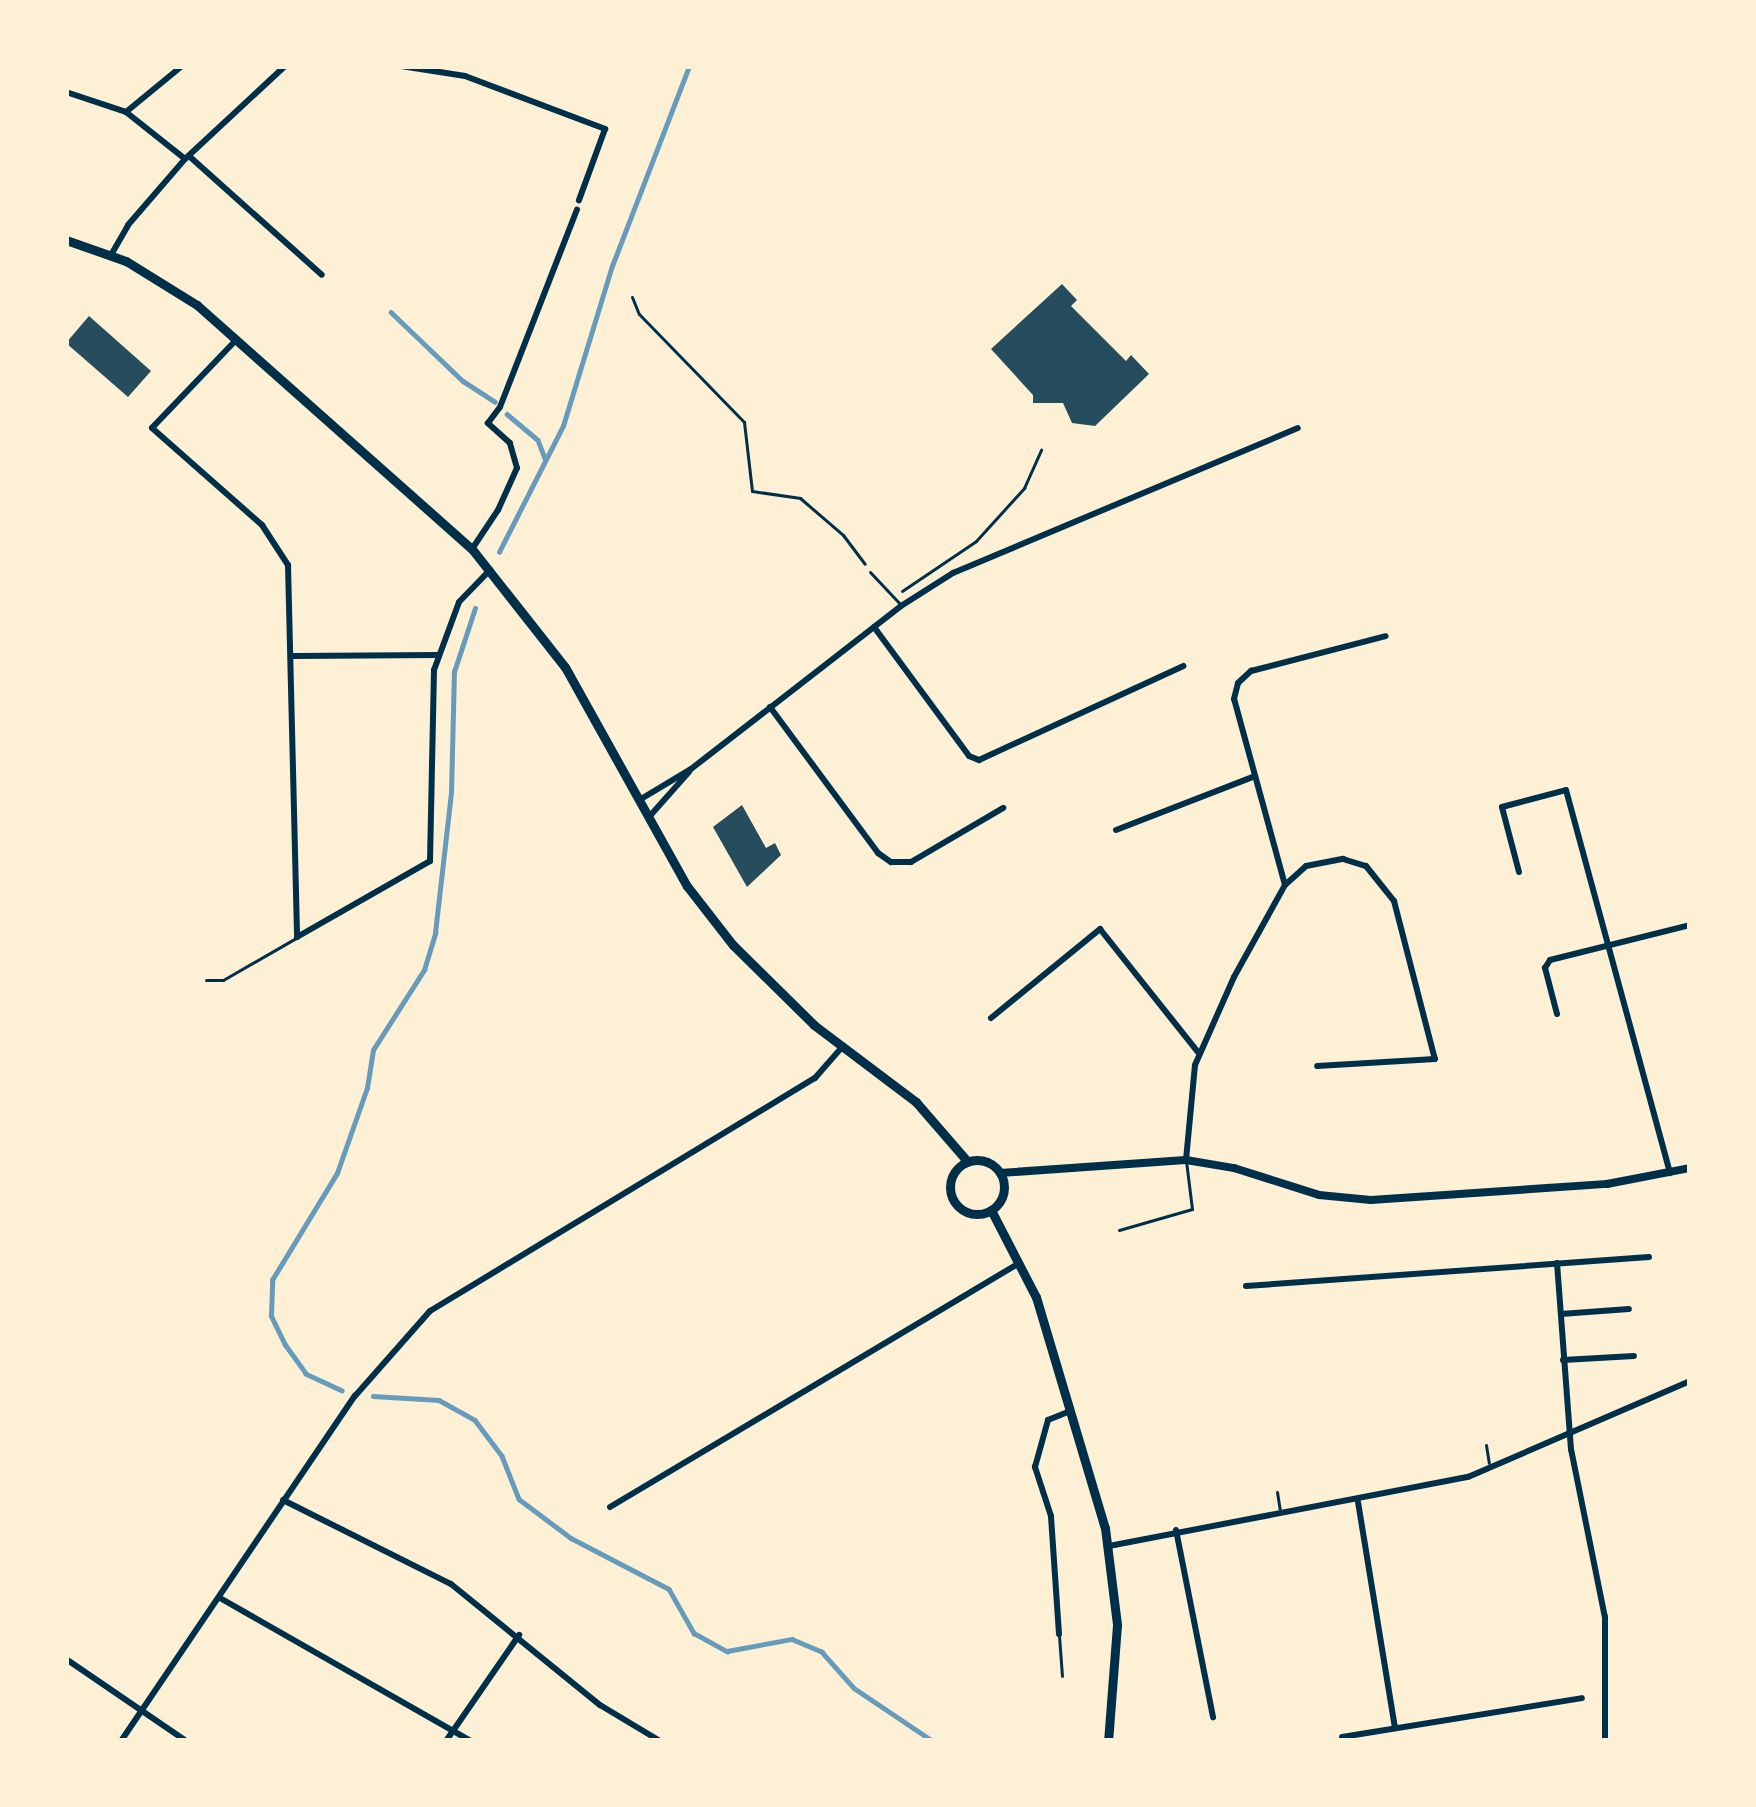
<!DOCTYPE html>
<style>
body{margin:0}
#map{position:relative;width:1756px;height:1807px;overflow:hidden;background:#fdf0d5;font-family:"Varela Round",sans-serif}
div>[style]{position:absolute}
.stream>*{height:4.5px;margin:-2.25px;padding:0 2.25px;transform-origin:2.25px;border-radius:2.25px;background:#669bbc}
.building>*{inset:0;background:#264d5e}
.path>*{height:3px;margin:-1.5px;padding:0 1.5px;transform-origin:1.5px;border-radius:1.5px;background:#003049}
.service>*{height:3px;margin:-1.5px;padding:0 1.5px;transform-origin:1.5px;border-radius:1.5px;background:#003049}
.minor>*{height:6px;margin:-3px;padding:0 3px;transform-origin:3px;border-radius:3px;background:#003049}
.tertiary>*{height:8px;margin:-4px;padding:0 4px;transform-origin:4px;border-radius:4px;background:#003049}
.secondary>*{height:9px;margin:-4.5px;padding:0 4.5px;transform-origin:4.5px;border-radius:4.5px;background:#003049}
.secondary>.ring{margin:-4.5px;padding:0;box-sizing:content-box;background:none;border:9px solid #003049;border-radius:50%}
span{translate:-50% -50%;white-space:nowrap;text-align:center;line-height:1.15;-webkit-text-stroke:9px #fdf0d5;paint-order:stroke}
.frame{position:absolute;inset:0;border:69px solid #fdf0d5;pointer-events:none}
</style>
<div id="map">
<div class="stream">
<i style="left:391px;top:312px;width:100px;rotate:43.8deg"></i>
<i style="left:463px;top:381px;width:38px;rotate:33deg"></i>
<i style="left:507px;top:414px;width:40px;rotate:40deg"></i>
<i style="left:538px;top:440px;width:19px;rotate:69deg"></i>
<i style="left:499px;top:552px;width:141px;rotate:-63.1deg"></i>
<i style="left:563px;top:426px;width:167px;rotate:-73deg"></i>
<i style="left:612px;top:266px;width:214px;rotate:-68.9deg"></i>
<i style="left:342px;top:1391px;width:40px;rotate:-155deg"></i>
<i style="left:306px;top:1374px;width:36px;rotate:-126deg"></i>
<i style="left:285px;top:1345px;width:32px;rotate:-116deg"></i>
<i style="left:271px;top:1316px;width:36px;rotate:-88deg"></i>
<i style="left:272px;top:1280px;width:125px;rotate:-58.7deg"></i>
<i style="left:337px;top:1173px;width:90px;rotate:-70.6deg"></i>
<i style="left:367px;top:1088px;width:38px;rotate:-81deg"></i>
<i style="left:373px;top:1050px;width:95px;rotate:-57.5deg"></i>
<i style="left:424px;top:970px;width:39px;rotate:-73deg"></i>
<i style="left:435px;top:933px;width:141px;rotate:-83.5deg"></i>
<i style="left:451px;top:793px;width:121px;rotate:-88.6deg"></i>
<i style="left:454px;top:672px;width:67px;rotate:-71.8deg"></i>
<i style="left:373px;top:1396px;width:66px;rotate:3.5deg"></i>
<i style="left:439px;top:1400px;width:41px;rotate:29.1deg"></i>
<i style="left:475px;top:1420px;width:45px;rotate:53.1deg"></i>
<i style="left:502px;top:1456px;width:46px;rotate:68.4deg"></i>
<i style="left:519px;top:1499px;width:65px;rotate:36.9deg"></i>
<i style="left:571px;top:1538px;width:110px;rotate:27.5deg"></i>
<i style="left:669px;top:1589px;width:51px;rotate:60.4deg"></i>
<i style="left:694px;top:1633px;width:38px;rotate:29deg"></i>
<i style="left:727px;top:1651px;width:66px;rotate:-10.5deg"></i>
<i style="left:792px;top:1639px;width:33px;rotate:23deg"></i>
<i style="left:822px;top:1652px;width:48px;rotate:48.4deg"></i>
<i style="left:854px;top:1688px;width:95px;rotate:33.9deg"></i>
</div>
<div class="building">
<i style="clip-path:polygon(1062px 284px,1077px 300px,1071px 306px,1126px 361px,1131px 355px,1149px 374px,1095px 426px,1072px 423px,1063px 403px,1033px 403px,1033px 395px,991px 349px)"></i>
<i style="clip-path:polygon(89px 316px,151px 371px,128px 397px,66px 343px)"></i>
<i style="clip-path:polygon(742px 805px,766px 848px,775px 843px,781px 855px,747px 887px,713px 827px)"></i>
</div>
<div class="path">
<i style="left:632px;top:297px;width:18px;rotate:68deg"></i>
<i style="left:639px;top:314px;width:151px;rotate:45.8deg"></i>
<i style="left:744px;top:422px;width:69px;rotate:83.4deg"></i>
<i style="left:752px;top:491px;width:49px;rotate:8.3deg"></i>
<i style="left:800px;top:498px;width:57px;rotate:40.7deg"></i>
<i style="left:843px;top:535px;width:36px;rotate:53deg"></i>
<i style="left:902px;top:591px;width:89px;rotate:-34deg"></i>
<i style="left:976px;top:541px;width:72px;rotate:-47.8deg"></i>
<i style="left:1024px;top:488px;width:42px;rotate:-65.9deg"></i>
</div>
<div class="service">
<i style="left:870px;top:572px;width:44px;rotate:46.8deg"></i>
<i style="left:206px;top:980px;width:17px"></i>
<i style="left:223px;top:980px;width:84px;rotate:-29.9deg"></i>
<i style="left:1119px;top:1230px;width:76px;rotate:-16deg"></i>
<i style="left:1192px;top:1209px;width:48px;rotate:-97.1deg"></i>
<i style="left:1486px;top:1445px;width:18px;rotate:81deg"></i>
<i style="left:1277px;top:1492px;width:20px;rotate:81deg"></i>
<i style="left:1059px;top:1636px;width:40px;rotate:85.7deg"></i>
</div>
<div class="minor">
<i style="left:401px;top:66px;width:65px;rotate:8.9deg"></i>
<i style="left:465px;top:76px;width:150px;rotate:20.7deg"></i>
<i style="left:605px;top:129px;width:76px;rotate:110.1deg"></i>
<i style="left:66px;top:92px;width:63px;rotate:18.4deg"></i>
<i style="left:126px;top:112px;width:75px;rotate:38.5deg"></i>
<i style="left:126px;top:112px;width:72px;rotate:-39.4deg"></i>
<i style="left:189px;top:156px;width:178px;rotate:41.8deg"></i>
<i style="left:111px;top:255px;width:34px;rotate:-60deg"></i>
<i style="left:128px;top:225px;width:87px;rotate:-49.2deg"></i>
<i style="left:185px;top:159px;width:137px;rotate:-42.9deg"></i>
<i style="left:237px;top:339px;width:123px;rotate:133.7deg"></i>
<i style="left:152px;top:428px;width:147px;rotate:41.4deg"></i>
<i style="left:262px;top:525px;width:48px;rotate:57deg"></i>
<i style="left:288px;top:565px;width:372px;rotate:88.6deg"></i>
<i style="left:297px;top:937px;width:153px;rotate:-29.7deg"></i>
<i style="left:430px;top:861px;width:191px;rotate:-88.8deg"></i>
<i style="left:434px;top:670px;width:72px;rotate:-69.8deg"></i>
<i style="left:459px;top:602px;width:45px;rotate:-45.9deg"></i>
<i style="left:472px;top:549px;width:47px;rotate:-56.3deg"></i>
<i style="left:498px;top:510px;width:46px;rotate:-65.7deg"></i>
<i style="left:517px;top:468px;width:26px;rotate:-106deg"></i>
<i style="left:510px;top:443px;width:30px;rotate:-138deg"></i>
<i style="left:488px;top:423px;width:20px;rotate:-53deg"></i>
<i style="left:500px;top:407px;width:212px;rotate:-68.7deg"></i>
<i style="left:874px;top:627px;width:160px;rotate:53.6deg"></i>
<i style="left:969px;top:756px;width:11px;rotate:22deg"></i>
<i style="left:979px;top:760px;width:225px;rotate:-24.7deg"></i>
<i style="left:294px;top:656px;width:144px;rotate:-0.4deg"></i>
<i style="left:770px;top:707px;width:182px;rotate:53.5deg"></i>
<i style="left:878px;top:853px;width:16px;rotate:35deg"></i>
<i style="left:891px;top:862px;width:20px"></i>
<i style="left:911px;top:862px;width:107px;rotate:-30.4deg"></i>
<i style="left:641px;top:799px;width:58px;rotate:-31deg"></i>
<i style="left:691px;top:769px;width:266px;rotate:-37.8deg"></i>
<i style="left:901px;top:606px;width:62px;rotate:-32.4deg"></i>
<i style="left:953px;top:573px;width:374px;rotate:-22.8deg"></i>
<i style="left:649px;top:817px;width:60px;rotate:-48.4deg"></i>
<i style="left:1116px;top:830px;width:149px;rotate:-21.2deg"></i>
<i style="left:1519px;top:872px;width:67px;rotate:-104.7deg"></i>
<i style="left:1502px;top:807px;width:66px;rotate:-14.9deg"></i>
<i style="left:1566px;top:790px;width:397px;rotate:74.8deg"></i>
<i style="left:1285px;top:885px;width:193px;rotate:-105.3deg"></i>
<i style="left:1234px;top:699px;width:16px;rotate:-76deg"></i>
<i style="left:1238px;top:683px;width:18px;rotate:-43deg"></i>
<i style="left:1251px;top:671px;width:139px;rotate:-14.5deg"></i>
<i style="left:1557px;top:1014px;width:48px;rotate:-104.6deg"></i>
<i style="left:1545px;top:968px;width:9px;rotate:-58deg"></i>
<i style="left:1550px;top:960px;width:144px;rotate:-14deg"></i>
<i style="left:991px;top:1018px;width:141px;rotate:-39.2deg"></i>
<i style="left:1100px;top:929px;width:157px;rotate:51.5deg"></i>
<i style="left:1186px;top:1160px;width:95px;rotate:-84.6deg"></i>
<i style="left:1195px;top:1065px;width:96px;rotate:-66.1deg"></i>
<i style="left:1234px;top:977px;width:105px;rotate:-61deg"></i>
<i style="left:1285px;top:885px;width:28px;rotate:-42deg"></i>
<i style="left:1306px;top:866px;width:38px;rotate:-11deg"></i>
<i style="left:1343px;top:859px;width:24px;rotate:17deg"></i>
<i style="left:1366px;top:866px;width:45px;rotate:51.3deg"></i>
<i style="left:1394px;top:901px;width:163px;rotate:75.5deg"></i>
<i style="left:1435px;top:1059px;width:118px;rotate:176.6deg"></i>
<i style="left:1557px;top:1263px;width:187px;rotate:85.7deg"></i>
<i style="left:1571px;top:1449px;width:171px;rotate:78.6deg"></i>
<i style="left:1605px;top:1617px;width:124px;rotate:90deg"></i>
<i style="left:1246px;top:1286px;width:404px;rotate:-4.1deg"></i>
<i style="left:1561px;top:1314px;width:68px;rotate:-4.2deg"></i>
<i style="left:1563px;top:1360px;width:71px;rotate:-3.2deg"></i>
<i style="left:283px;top:1500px;width:188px;rotate:26.6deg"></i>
<i style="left:451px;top:1584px;width:192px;rotate:39.1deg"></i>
<i style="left:600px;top:1705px;width:70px;rotate:31deg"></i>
<i style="left:1358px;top:1502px;width:229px;rotate:80.7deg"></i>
<i style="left:610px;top:1507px;width:476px;rotate:-30.8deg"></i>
<i style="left:1176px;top:1530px;width:191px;rotate:78.8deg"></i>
<i style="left:1109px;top:1546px;width:366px;rotate:-10.9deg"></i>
<i style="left:1468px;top:1477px;width:242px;rotate:-23.4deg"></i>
<i style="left:220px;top:1598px;width:289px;rotate:29.7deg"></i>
<i style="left:1059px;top:1634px;width:118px;rotate:-93.9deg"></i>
<i style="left:1051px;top:1516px;width:52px;rotate:-108.1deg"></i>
<i style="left:1035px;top:1467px;width:49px;rotate:-74.5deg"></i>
<i style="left:1048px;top:1420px;width:24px;rotate:-22deg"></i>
<i style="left:66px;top:1659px;width:145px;rotate:34.3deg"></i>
<i style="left:1342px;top:1737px;width:243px;rotate:-9.2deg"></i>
<i style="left:121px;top:1741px;width:417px;rotate:-55.9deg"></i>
<i style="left:355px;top:1396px;width:113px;rotate:-48.6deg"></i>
<i style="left:430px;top:1311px;width:450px;rotate:-31.2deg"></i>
<i style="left:815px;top:1078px;width:43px;rotate:-48.8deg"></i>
<i style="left:446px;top:1741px;width:129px;rotate:-55.4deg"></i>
</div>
<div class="tertiary">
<i style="left:1000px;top:1173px;width:186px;rotate:-4deg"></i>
<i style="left:1186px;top:1160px;width:49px;rotate:9.5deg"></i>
<i style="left:1234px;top:1168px;width:89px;rotate:17.6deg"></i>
<i style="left:1319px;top:1195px;width:52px;rotate:5.5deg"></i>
<i style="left:1371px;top:1200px;width:237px;rotate:-3.9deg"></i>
<i style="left:1607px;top:1184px;width:85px;rotate:-10.9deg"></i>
</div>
<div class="secondary">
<i style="left:66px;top:240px;width:64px;rotate:19.3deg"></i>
<i style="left:126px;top:261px;width:84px;rotate:31.8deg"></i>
<i style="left:197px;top:305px;width:368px;rotate:41.6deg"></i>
<i style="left:472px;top:549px;width:150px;rotate:51.8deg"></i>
<i style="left:565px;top:667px;width:251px;rotate:60.9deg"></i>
<i style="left:687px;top:886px;width:75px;rotate:52.1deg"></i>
<i style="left:733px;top:945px;width:114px;rotate:44.6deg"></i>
<i style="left:814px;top:1025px;width:128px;rotate:37deg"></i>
<i style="left:916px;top:1102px;width:79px;rotate:49.1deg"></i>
<i class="ring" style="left:950px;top:1160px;width:45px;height:45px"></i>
<i style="left:991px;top:1210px;width:98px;rotate:62.7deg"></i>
<i style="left:1036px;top:1297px;width:241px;rotate:73.4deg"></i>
<i style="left:1105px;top:1528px;width:98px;rotate:82.9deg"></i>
<i style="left:1117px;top:1625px;width:116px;rotate:94.4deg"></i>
</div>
<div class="frame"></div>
</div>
